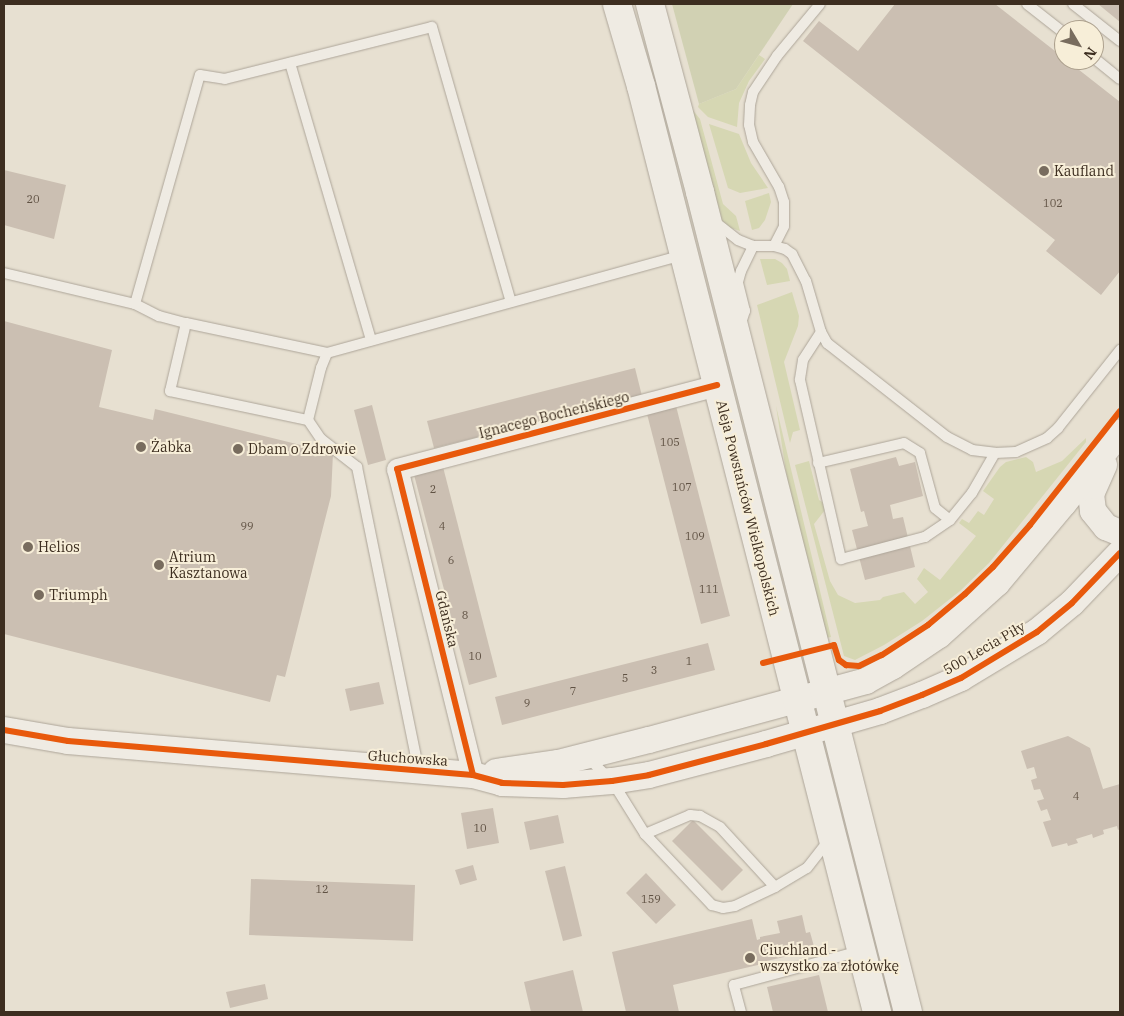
<!DOCTYPE html>
<meta charset="utf-8">
<style>
body{margin:0}
#map{position:relative;width:1124px;height:1016px;overflow:hidden;background:#e7e0d1;font-family:"IBM Plex Serif",serif}
div>[style]{position:absolute}
.green>*{inset:0;background:#d6d7b3}
.cemetery>*{inset:0;background:#d1d1b3}
.building>*{inset:0;background:#cbbfb2}
.roads{filter:drop-shadow(0 0 1px #ada599) drop-shadow(0 0 1px #ada599)}
.service>*{height:10px;margin:-5px;padding:0 5px;transform-origin:5px;border-radius:5px;background:#efebe3}
.minor>*{height:21px;margin:-10.5px;padding:0 10.5px;transform-origin:10.5px;border-radius:10.5px;background:#efebe3}
.tertiary>*{height:26px;margin:-13px;padding:0 13px;transform-origin:13px;border-radius:13px;background:#efebe3}
.secondary>*{height:28px;margin:-14px;padding:0 14px;transform-origin:14px;border-radius:14px;background:#efebe3}
.cycleway>*{height:6px;margin:-3px;padding:0 3px;transform-origin:3px;border-radius:3px;background:#e8590c}
.dots>*{width:14px;height:14px;translate:-50% -50%;box-sizing:border-box;border:2px solid #f7eed8;border-radius:50%}
span{translate:-50% -50%;white-space:nowrap;text-align:center;line-height:1.15;-webkit-text-stroke:4px #f7eed8;paint-order:stroke}
.number-label{font-size:11px;color:#605244}
.number-label span{-webkit-text-stroke-width:0}
.poi-label{font-size:14px;color:#3d2e20}
.left{translate:0 -50%;text-align:left}
.street-label{font-size:14px;color:#3d2e20}
.frame{position:absolute;inset:0;border:5px solid #3d2e20;pointer-events:none}
.north{position:absolute;left:1054px;top:20px;width:50px;height:50px;box-sizing:border-box;background:#f7eed8;border:1px solid #ada18e;border-radius:50%;rotate:127deg;font-size:14px;font-weight:700;line-height:20px;text-align:center;color:#3d2e20}
.north::after{content:'';display:block;margin:auto;width:18px;height:22px;background:#786c5e;clip-path:polygon(50% 0,100% 100%,50% 72%,0 100%)}
</style>
<div id="map">
<div class="green">
<i style="clip-path:polygon(759px 55px,765px 59px,749px 81px,739px 103px,737px 127px,708px 117px,698px 107px,699px 104px,736px 89px)"></i>
<i style="clip-path:polygon(691px 108px,700px 119px,723px 204px,736px 216px,740px 231px,728px 227px,720px 219px)"></i>
<i style="clip-path:polygon(709px 124px,739px 134px,751px 163px,768px 188px,740px 193px,728px 188px)"></i>
<i style="clip-path:polygon(769px 193px,771px 202px,765px 220px,759px 228px,752px 230px,745px 201px)"></i>
<i style="clip-path:polygon(760px 259px,775px 259px,782px 263px,787px 269px,790px 281px,767px 285px)"></i>
<i style="clip-path:polygon(792px 292px,799px 316px,798px 326px,784px 362px,800px 430px,793px 432px,790px 443px,757px 305px)"></i>
<i style="clip-path:polygon(776px 406px,831px 637px,826px 638px,789px 492px)"></i>
<i style="clip-path:polygon(1086px 438px,1086px 442px,989px 563px,960px 591px,922px 621px,884px 645px,855px 660px,844px 656px,795px 465px,809px 461px,819px 500px,824px 503px,825px 510px,814px 524px,830px 581px,838px 595px,855px 603px,880px 600px,883px 597px,904px 592px,915px 604px,928px 592px,917px 579px,924px 568px,940px 580px,976px 536px,959px 523px,962px 519px,969px 523px,978px 511px,984px 515px,994px 499px,983px 491px,1000px 467px,1006px 462px,1026px 457px,1033px 462px,1036px 472px,1062px 461px)"></i>
</div>
<div class="cemetery">
<i style="clip-path:polygon(672px 4px,793px 4px,736px 89px,699px 104px)"></i>
</div>
<div class="building">
<i style="clip-path:polygon(895px 4px,995px 4px,1120px 102px,1120px 271px,1101px 295px,1046px 251px,1055px 240px,803px 41px,819px 21px,858px 51px)"></i>
<i style="clip-path:polygon(1098px 4px,1120px 4px,1120px 22px)"></i>
<i style="clip-path:polygon(4px 170px,66px 185px,54px 239px,4px 225px)"></i>
<i style="clip-path:polygon(4px 321px,112px 350px,99px 407px,153px 420px,155px 409px,333px 453px,331px 496px,285px 677px,277px 675px,270px 702px,4px 634px)"></i>
<i style="clip-path:polygon(635px 368px,642px 396px,434px 448px,427px 421px)"></i>
<i style="clip-path:polygon(372px 405px,386px 460px,368px 465px,354px 410px)"></i>
<i style="clip-path:polygon(676px 406px,730px 616px,701px 624px,647px 414px)"></i>
<i style="clip-path:polygon(896px 457px,899px 466px,915px 462px,923px 496px,890px 505px,893px 519px,903px 517px,915px 567px,865px 580px,852px 530px,868px 526px,864px 511px,861px 512px,850px 469px)"></i>
<i style="clip-path:polygon(442px 463px,497px 677px,469px 685px,413px 471px)"></i>
<i style="clip-path:polygon(708px 643px,715px 670px,502px 725px,495px 697px)"></i>
<i style="clip-path:polygon(379px 682px,384px 704px,350px 711px,345px 689px)"></i>
<i style="clip-path:polygon(1068px 736px,1090px 748px,1103px 789px,1120px 784px,1120px 829px,1118px 830px,1117px 826px,1103px 830px,1104px 834px,1093px 838px,1092px 834px,1076px 839px,1078px 843px,1068px 846px,1067px 843px,1052px 847px,1043px 822px,1051px 820px,1047px 809px,1041px 811px,1037px 801px,1044px 799px,1040px 789px,1034px 790px,1031px 780px,1037px 778px,1034px 767px,1027px 769px,1021px 751px)"></i>
<i style="clip-path:polygon(493px 808px,499px 843px,467px 849px,461px 813px)"></i>
<i style="clip-path:polygon(558px 815px,564px 843px,530px 850px,524px 822px)"></i>
<i style="clip-path:polygon(693px 820px,743px 870px,722px 891px,672px 841px)"></i>
<i style="clip-path:polygon(473px 865px,477px 880px,460px 885px,455px 870px)"></i>
<i style="clip-path:polygon(565px 866px,582px 936px,563px 941px,545px 871px)"></i>
<i style="clip-path:polygon(646px 873px,676px 905px,656px 924px,626px 893px)"></i>
<i style="clip-path:polygon(251px 879px,415px 885px,413px 941px,249px 935px)"></i>
<i style="clip-path:polygon(802px 915px,806px 933px,810px 932px,815px 950px,762px 962px,762px 964px,673px 985px,679px 1012px,626px 1012px,612px 952px,752px 919px,757px 940px,760px 939px,760px 937px,780px 933px,777px 921px)"></i>
<i style="clip-path:polygon(573px 970px,583px 1012px,531px 1012px,524px 982px)"></i>
<i style="clip-path:polygon(819px 975px,828px 1012px,773px 1012px,767px 987px)"></i>
<i style="clip-path:polygon(265px 984px,268px 999px,230px 1008px,226px 992px)"></i>
</div>
<div class="roads">
<div class="service">
<i style="left:1027px;top:4px;width:47px;rotate:38.1deg"></i>
<i style="left:1073px;top:4px;width:60px;rotate:38.2deg"></i>
<i style="left:1094px;top:58px;width:33px;rotate:39deg"></i>
<i style="left:290px;top:63px;width:289px;rotate:73.7deg"></i>
<i style="left:715px;top:222px;width:29px;rotate:38deg"></i>
<i style="left:738px;top:240px;width:16px;rotate:22deg"></i>
<i style="left:753px;top:246px;width:21px"></i>
<i style="left:774px;top:246px;width:11px;rotate:15deg"></i>
<i style="left:785px;top:249px;width:9px;rotate:36deg"></i>
<i style="left:792px;top:254px;width:30px;rotate:63deg"></i>
<i style="left:806px;top:281px;width:53px;rotate:73.6deg"></i>
<i style="left:821px;top:332px;width:13px;rotate:61deg"></i>
<i style="left:827px;top:343px;width:152px;rotate:38.1deg"></i>
<i style="left:947px;top:437px;width:28px;rotate:27deg"></i>
<i style="left:972px;top:450px;width:23px;rotate:7deg"></i>
<i style="left:995px;top:453px;width:21px;rotate:-3deg"></i>
<i style="left:1016px;top:452px;width:34px;rotate:-24deg"></i>
<i style="left:1047px;top:438px;width:15px;rotate:-42deg"></i>
<i style="left:1058px;top:428px;width:100px;rotate:-51.5deg"></i>
<i style="left:774px;top:246px;width:22px;rotate:-63deg"></i>
<i style="left:784px;top:226px;width:24px;rotate:-90deg"></i>
<i style="left:784px;top:202px;width:16px;rotate:-108deg"></i>
<i style="left:779px;top:187px;width:52px;rotate:-120deg"></i>
<i style="left:753px;top:142px;width:17px;rotate:-103deg"></i>
<i style="left:749px;top:125px;width:20px;rotate:-87deg"></i>
<i style="left:750px;top:105px;width:13px;rotate:-77deg"></i>
<i style="left:753px;top:92px;width:43px;rotate:-56.3deg"></i>
<i style="left:777px;top:56px;width:67px;rotate:-50.4deg"></i>
<i style="left:4px;top:273px;width:135px;rotate:13.3deg"></i>
<i style="left:135px;top:304px;width:27px;rotate:27deg"></i>
<i style="left:159px;top:316px;width:28px;rotate:15deg"></i>
<i style="left:186px;top:323px;width:144px;rotate:12deg"></i>
<i style="left:327px;top:353px;width:369px;rotate:-15.4deg"></i>
<i style="left:135px;top:304px;width:238px;rotate:-74.2deg"></i>
<i style="left:200px;top:75px;width:25px;rotate:9deg"></i>
<i style="left:225px;top:79px;width:213px;rotate:-14.1deg"></i>
<i style="left:432px;top:27px;width:286px;rotate:74deg"></i>
<i style="left:186px;top:323px;width:70px;rotate:103.2deg"></i>
<i style="left:170px;top:391px;width:141px;rotate:11.9deg"></i>
<i style="left:308px;top:420px;width:23px;rotate:56deg"></i>
<i style="left:321px;top:439px;width:46px;rotate:37.9deg"></i>
<i style="left:357px;top:467px;width:310px;rotate:78.5deg"></i>
<i style="left:741px;top:323px;width:13px;rotate:-72deg"></i>
<i style="left:745px;top:311px;width:30px;rotate:-104deg"></i>
<i style="left:738px;top:282px;width:11px;rotate:-75deg"></i>
<i style="left:741px;top:271px;width:28px;rotate:-64deg"></i>
<i style="left:821px;top:332px;width:33px;rotate:123deg"></i>
<i style="left:803px;top:360px;width:20px;rotate:99deg"></i>
<i style="left:800px;top:380px;width:184px;rotate:77.1deg"></i>
<i style="left:841px;top:559px;width:87px;rotate:-14.7deg"></i>
<i style="left:925px;top:537px;width:30px;rotate:-34deg"></i>
<i style="left:950px;top:520px;width:35px;rotate:-51deg"></i>
<i style="left:972px;top:493px;width:46px;rotate:-60.1deg"></i>
<i style="left:308px;top:420px;width:54px;rotate:-76deg"></i>
<i style="left:321px;top:368px;width:16px;rotate:-68deg"></i>
<i style="left:818px;top:463px;width:88px;rotate:-13.1deg"></i>
<i style="left:904px;top:443px;width:19px;rotate:32deg"></i>
<i style="left:920px;top:453px;width:57px;rotate:74.7deg"></i>
<i style="left:935px;top:508px;width:19px;rotate:39deg"></i>
<i style="left:588px;top:758px;width:33px;rotate:44deg"></i>
<i style="left:612px;top:781px;width:62px;rotate:58.1deg"></i>
<i style="left:645px;top:834px;width:98px;rotate:46.7deg"></i>
<i style="left:712px;top:905px;width:11px;rotate:15deg"></i>
<i style="left:723px;top:908px;width:12px;rotate:-9deg"></i>
<i style="left:735px;top:906px;width:44px;rotate:-25.4deg"></i>
<i style="left:775px;top:887px;width:81px;rotate:-132.5deg"></i>
<i style="left:720px;top:827px;width:23px;rotate:-151deg"></i>
<i style="left:700px;top:816px;width:10px;rotate:-174deg"></i>
<i style="left:690px;top:815px;width:49px;rotate:157.1deg"></i>
<i style="left:775px;top:887px;width:37px;rotate:-31deg"></i>
<i style="left:807px;top:868px;width:34px;rotate:-52deg"></i>
<i style="left:741px;top:1012px;width:28px;rotate:-105deg"></i>
<i style="left:734px;top:985px;width:131px;rotate:-15.1deg"></i>
</div>
<div class="minor">
<i style="left:473px;top:775px;width:315px;rotate:-103.9deg"></i>
<i style="left:397px;top:469px;width:331px;rotate:-14.7deg"></i>
</div>
<div class="tertiary">
<i style="left:1104px;top:465px;width:32px;rotate:114deg"></i>
<i style="left:1091px;top:494px;width:17px;rotate:83deg"></i>
<i style="left:1093px;top:511px;width:21px;rotate:51deg"></i>
<i style="left:1106px;top:527px;width:15px;rotate:23deg"></i>
<i style="left:4px;top:730px;width:65px;rotate:9.8deg"></i>
<i style="left:68px;top:741px;width:406px;rotate:4.8deg"></i>
<i style="left:473px;top:775px;width:30px;rotate:15deg"></i>
<i style="left:502px;top:783px;width:61px;rotate:1.9deg"></i>
<i style="left:563px;top:785px;width:49px;rotate:-4.7deg"></i>
<i style="left:612px;top:781px;width:37px;rotate:-9deg"></i>
<i style="left:649px;top:775px;width:121px;rotate:-14.8deg"></i>
<i style="left:766px;top:744px;width:119px;rotate:-16.1deg"></i>
<i style="left:880px;top:711px;width:45px;rotate:-20.9deg"></i>
<i style="left:922px;top:695px;width:43px;rotate:-23.6deg"></i>
<i style="left:961px;top:678px;width:89px;rotate:-31.2deg"></i>
<i style="left:1037px;top:632px;width:45px;rotate:-39.6deg"></i>
<i style="left:1072px;top:603px;width:69px;rotate:-46.2deg"></i>
<i style="left:496px;top:772px;width:63px;rotate:-8.3deg"></i>
<i style="left:558px;top:763px;width:94px;rotate:-14.2deg"></i>
<i style="left:649px;top:740px;width:225px;rotate:-15.2deg"></i>
<i style="left:866px;top:681px;width:31px;rotate:-29deg"></i>
<i style="left:893px;top:666px;width:55px;rotate:-34deg"></i>
<i style="left:939px;top:635px;width:78px;rotate:-41.9deg"></i>
<i style="left:997px;top:583px;width:104px;rotate:-50.1deg"></i>
<i style="left:1064px;top:503px;width:90px;rotate:-51.7deg"></i>
</div>
<div class="secondary">
<i style="left:617px;top:4px;width:85px;rotate:73.7deg"></i>
<i style="left:641px;top:86px;width:956px;rotate:75.7deg"></i>
<i style="left:650px;top:4px;width:195px;rotate:75.1deg"></i>
<i style="left:700px;top:192px;width:846px;rotate:75.77deg"></i>
</div>
</div>
<div class="cycleway">
<i style="left:763px;top:663px;width:73px;rotate:-14.2deg"></i>
<i style="left:834px;top:645px;width:16px;rotate:72deg"></i>
<i style="left:839px;top:660px;width:9px;rotate:36deg"></i>
<i style="left:846px;top:665px;width:13px;rotate:4deg"></i>
<i style="left:859px;top:666px;width:25px;rotate:-26deg"></i>
<i style="left:882px;top:655px;width:55px;rotate:-33.1deg"></i>
<i style="left:928px;top:625px;width:48px;rotate:-40deg"></i>
<i style="left:965px;top:594px;width:39px;rotate:-44deg"></i>
<i style="left:993px;top:567px;width:56px;rotate:-48.6deg"></i>
<i style="left:1030px;top:525px;width:145px;rotate:-51.7deg"></i>
<i style="left:4px;top:730px;width:65px;rotate:9.8deg"></i>
<i style="left:68px;top:741px;width:406px;rotate:4.8deg"></i>
<i style="left:473px;top:775px;width:30px;rotate:15deg"></i>
<i style="left:502px;top:783px;width:61px;rotate:1.9deg"></i>
<i style="left:563px;top:785px;width:49px;rotate:-4.7deg"></i>
<i style="left:612px;top:781px;width:37px;rotate:-9deg"></i>
<i style="left:649px;top:775px;width:121px;rotate:-14.8deg"></i>
<i style="left:766px;top:744px;width:119px;rotate:-16.1deg"></i>
<i style="left:880px;top:711px;width:45px;rotate:-20.9deg"></i>
<i style="left:922px;top:695px;width:43px;rotate:-23.6deg"></i>
<i style="left:961px;top:678px;width:89px;rotate:-31.2deg"></i>
<i style="left:1037px;top:632px;width:45px;rotate:-39.6deg"></i>
<i style="left:1072px;top:603px;width:69px;rotate:-46.2deg"></i>
<i style="left:473px;top:775px;width:315px;rotate:-103.9deg"></i>
<i style="left:397px;top:469px;width:331px;rotate:-14.7deg"></i>
</div>
<div class="dots">
<i style="left:1044px;top:171px;background:#786c5e"></i>
<i style="left:141px;top:447px;background:#786c5e"></i>
<i style="left:238px;top:449px;background:#786c5e"></i>
<i style="left:28px;top:547px;background:#786c5e"></i>
<i style="left:159px;top:565px;background:#786c5e"></i>
<i style="left:39px;top:595px;background:#786c5e"></i>
<i style="left:750px;top:958px;background:#786c5e"></i>
</div>
<div class="number-label">
<span style="left:33px;top:199px">20</span>
<span style="left:1053px;top:203px">102</span>
<span style="left:670px;top:442px">105</span>
<span style="left:682px;top:487px">107</span>
<span style="left:433px;top:489px">2</span>
<span style="left:247px;top:526px">99</span>
<span style="left:442px;top:526px">4</span>
<span style="left:695px;top:536px">109</span>
<span style="left:451px;top:560px">6</span>
<span style="left:709px;top:589px">111</span>
<span style="left:465px;top:615px">8</span>
<span style="left:475px;top:656px">10</span>
<span style="left:689px;top:661px">1</span>
<span style="left:654px;top:670px">3</span>
<span style="left:625px;top:678px">5</span>
<span style="left:573px;top:691px">7</span>
<span style="left:527px;top:703px">9</span>
<span style="left:1076px;top:796px">4</span>
<span style="left:480px;top:828px">10</span>
<span style="left:322px;top:889px">12</span>
<span style="left:651px;top:899px">159</span>
</div>
<div class="poi-label">
<span class="left" style="left:1054px;top:171px">Kaufland</span>
<span class="left" style="left:151px;top:447px">Żabka</span>
<span class="left" style="left:248px;top:449px">Dbam o Zdrowie</span>
<span class="left" style="left:38px;top:547px">Helios</span>
<span class="left" style="left:169px;top:565px">Atrium<br>Kasztanowa</span>
<span class="left" style="left:49px;top:595px">Triumph</span>
<span class="left" style="left:760px;top:958px">Ciuchland -<br>wszystko za złotówkę</span>
</div>
<div class="street-label">
<span style="left:554px;top:415px;rotate:-14deg">Ignacego Bocheńskiego</span>
<span style="left:748px;top:508px;rotate:76deg">Aleja Powstańców Wielkopolskich</span>
<span style="left:447px;top:619px;rotate:76deg">Gdańska</span>
<span style="left:984px;top:648px;rotate:-30deg">500 Lecia Piły</span>
<span style="left:408px;top:758px;rotate:4deg">Głuchowska</span>
</div>
<div class="frame"></div>
<div class="north">N</div>
</div>
